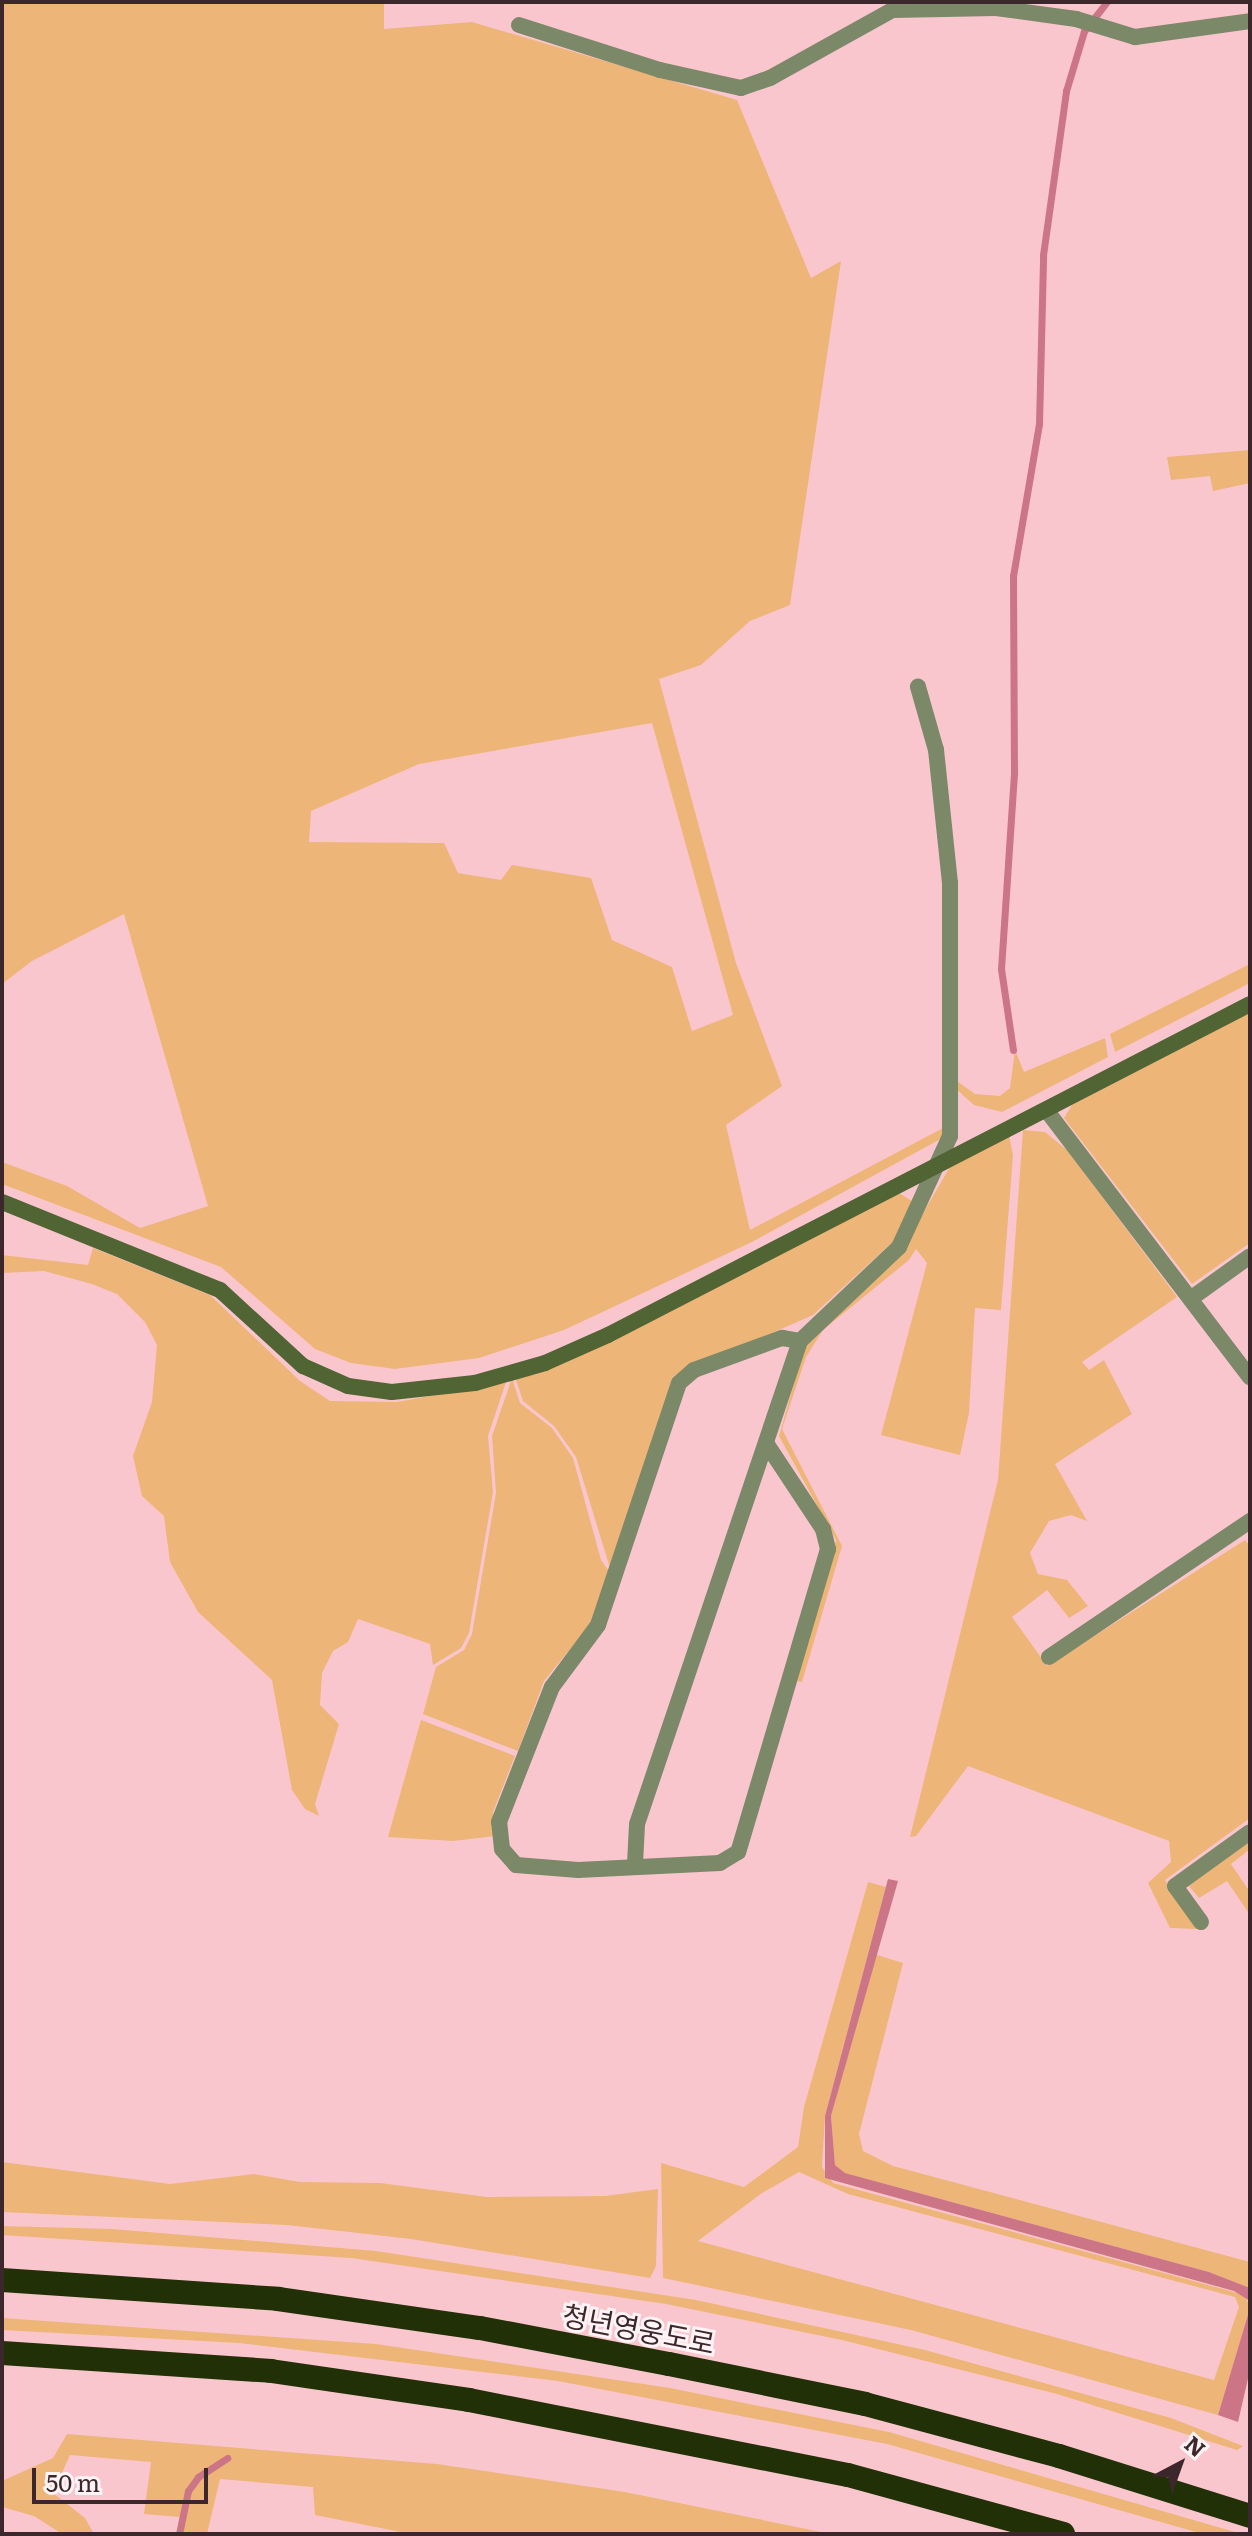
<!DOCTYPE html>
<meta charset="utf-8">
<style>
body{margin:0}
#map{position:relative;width:1252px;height:2536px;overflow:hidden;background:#fac6ce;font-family:Literata,"Noto Sans KR",serif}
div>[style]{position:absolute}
.green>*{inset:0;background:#eeb578}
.water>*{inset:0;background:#cc7587}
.stream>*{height:7px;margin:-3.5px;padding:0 3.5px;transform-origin:3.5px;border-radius:3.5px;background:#cc7587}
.street>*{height:16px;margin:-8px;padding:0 8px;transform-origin:8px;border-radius:8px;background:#7b8969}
.secondary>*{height:16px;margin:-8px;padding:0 8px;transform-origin:8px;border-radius:8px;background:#506434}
.highway>*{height:24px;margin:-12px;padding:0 12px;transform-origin:12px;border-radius:12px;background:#213006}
span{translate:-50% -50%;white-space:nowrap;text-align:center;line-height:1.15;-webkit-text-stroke:6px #fef3f5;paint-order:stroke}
.street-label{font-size:28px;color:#3c282c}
.frame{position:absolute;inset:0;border:4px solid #3c282c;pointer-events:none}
.north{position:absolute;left:1140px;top:2424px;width:80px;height:80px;-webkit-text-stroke:6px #fef3f5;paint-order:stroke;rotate:41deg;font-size:22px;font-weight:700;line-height:32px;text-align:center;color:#3c282c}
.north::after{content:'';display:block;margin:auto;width:28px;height:36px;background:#3c282c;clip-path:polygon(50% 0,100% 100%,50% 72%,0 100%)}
.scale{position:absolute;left:32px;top:2468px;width:176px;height:36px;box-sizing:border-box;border:4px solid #3c282c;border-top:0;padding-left:10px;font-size:24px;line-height:28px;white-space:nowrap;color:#3c282c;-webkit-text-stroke:6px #fef3f5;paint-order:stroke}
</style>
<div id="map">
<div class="green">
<i style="clip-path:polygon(evenodd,2px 2px,384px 2px,384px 29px,472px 22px,737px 100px,811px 278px,841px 261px,790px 605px,750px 621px,701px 665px,659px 679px,736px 963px,782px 1086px,726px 1125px,750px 1230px,945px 1127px,946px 1136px,752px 1242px,564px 1330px,479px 1358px,395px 1369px,351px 1363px,315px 1349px,221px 1267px,2px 1184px,2px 1162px,67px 1186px,140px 1228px,208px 1206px,124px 914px,32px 961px,2px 984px,2px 2px,652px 723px,733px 1015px,692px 1031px,672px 967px,612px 940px,591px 878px,512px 865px,501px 880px,458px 873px,444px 843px,309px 842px,311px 811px,419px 764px,652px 723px)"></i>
<i style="clip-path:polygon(1250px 450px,1250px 483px,1213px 491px,1210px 476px,1171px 480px,1167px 457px)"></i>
<i style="clip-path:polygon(1250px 964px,1250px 983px,1115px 1052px,1110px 1034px)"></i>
<i style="clip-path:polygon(1250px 1012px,1250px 1243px,1192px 1284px,1064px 1118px,1072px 1105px)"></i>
<i style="clip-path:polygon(1105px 1038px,1108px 1057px,1002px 1112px,974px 1105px,953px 1086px,954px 1079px,975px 1094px,1000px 1096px,1010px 1088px,1015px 1050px,1024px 1072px)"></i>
<i style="clip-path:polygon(1023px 1130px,1045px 1132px,1068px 1151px,1177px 1297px,1082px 1362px,1089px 1370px,1104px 1360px,1132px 1414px,1055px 1464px,1087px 1521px,1071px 1515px,1049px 1521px,1030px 1553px,1038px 1574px,1067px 1580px,1088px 1606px,1069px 1618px,1047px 1590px,1012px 1617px,1047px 1666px,1245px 1540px,1250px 1546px,1250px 1818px,1165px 1880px,1197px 1929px,1170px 1928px,1148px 1883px,1171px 1862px,1169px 1841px,968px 1766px,916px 1836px,910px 1837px,998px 1480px)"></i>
<i style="clip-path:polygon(1009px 1135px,1013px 1155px,1001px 1310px,975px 1308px,969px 1413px,960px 1455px,881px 1435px,927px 1263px,916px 1249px,909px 1260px,823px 1330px,806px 1357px,782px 1429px,842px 1546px,802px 1682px,797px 1681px,836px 1540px,779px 1436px,801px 1359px,810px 1337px,919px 1220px,950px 1167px)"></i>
<i style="clip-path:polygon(899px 1193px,912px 1201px,897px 1238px,813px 1315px,674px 1376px,610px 1568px,576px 1457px,554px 1426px,523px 1401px,515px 1377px)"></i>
<i style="clip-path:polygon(93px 1248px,210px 1295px,300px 1381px,330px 1401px,397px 1402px,506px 1382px,488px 1436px,493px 1492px,469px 1633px,461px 1648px,433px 1665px,430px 1644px,358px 1619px,348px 1642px,333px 1651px,322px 1673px,320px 1705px,339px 1724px,315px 1804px,319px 1816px,305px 1809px,292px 1790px,272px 1680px,198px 1612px,170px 1562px,164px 1516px,142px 1496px,133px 1456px,152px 1402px,157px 1345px,145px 1322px,117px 1294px,92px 1284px,44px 1271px,2px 1273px,2px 1255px,88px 1265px)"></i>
<i style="clip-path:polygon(512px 1378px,520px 1403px,552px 1428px,573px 1458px,601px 1560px,609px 1571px,593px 1621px,544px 1681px,518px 1751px,423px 1714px,436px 1667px,464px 1650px,472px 1634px,496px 1493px,492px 1436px)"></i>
<i style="clip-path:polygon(421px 1720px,515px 1756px,493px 1812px,495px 1836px,453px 1841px,388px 1837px)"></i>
<i style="clip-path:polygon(1250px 1835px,1250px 1849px,1231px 1864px,1250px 1892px,1250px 1915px,1227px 1881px,1199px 1898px,1189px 1886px)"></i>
<i style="clip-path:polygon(evenodd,868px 1882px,886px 1887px,825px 2116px,822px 2167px,833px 2183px,1245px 2295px,1250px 2308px,1218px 2415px,911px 2330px,663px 2278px,661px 2163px,744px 2187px,798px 2147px,804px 2107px,868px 1882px,799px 2172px,848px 2194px,1235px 2297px,1239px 2307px,1214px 2380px,698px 2241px,762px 2193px,799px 2172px)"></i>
<i style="clip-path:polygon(874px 1954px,903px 1963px,859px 2134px,863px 2151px,893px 2166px,1250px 2262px,1250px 2288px,1209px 2272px,845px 2173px,835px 2165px,831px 2116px)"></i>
<i style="clip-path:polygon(2px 2162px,170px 2184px,254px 2174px,300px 2182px,380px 2183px,487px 2197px,605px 2196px,658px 2189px,656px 2266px,650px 2278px,411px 2239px,287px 2225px,2px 2212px)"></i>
<i style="clip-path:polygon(2px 2226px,112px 2229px,376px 2251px,696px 2300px,925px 2350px,1171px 2418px,1243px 2446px,1237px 2450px,1057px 2394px,842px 2340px,666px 2304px,351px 2258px,2px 2235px)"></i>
<i style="clip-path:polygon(2px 2318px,376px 2344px,670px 2388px,889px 2432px,1242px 2534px,1203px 2534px,887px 2444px,558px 2381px,239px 2343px,2px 2330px)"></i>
<i style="clip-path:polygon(67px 2434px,437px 2464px,625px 2492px,831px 2534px,411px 2534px,315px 2515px,313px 2487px,220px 2479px,207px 2534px,181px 2534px,189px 2492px,226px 2457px,197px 2476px,186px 2491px,180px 2517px,144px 2514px,151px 2462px,70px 2455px,53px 2493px,85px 2518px,94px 2534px,62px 2534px,34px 2516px,2px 2507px,2px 2481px,53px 2458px)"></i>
</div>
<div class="water">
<i style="clip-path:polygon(888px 1879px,898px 1881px,831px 2116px,835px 2165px,845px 2173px,1209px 2272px,1250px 2288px,1250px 2301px,1234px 2291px,825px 2178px,825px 2116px)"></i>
<i style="clip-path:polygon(1250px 2308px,1250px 2370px,1238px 2422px,1218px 2415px)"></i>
</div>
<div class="stream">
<i style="left:1013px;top:1050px;width:82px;rotate:-98.4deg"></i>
<i style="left:1001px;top:969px;width:197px;rotate:-86.2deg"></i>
<i style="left:1014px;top:772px;width:196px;rotate:-90.3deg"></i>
<i style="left:1013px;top:576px;width:154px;rotate:-80.3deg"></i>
<i style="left:1039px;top:424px;width:169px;rotate:-88.6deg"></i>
<i style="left:1043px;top:255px;width:166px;rotate:-82deg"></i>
<i style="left:1066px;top:91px;width:63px;rotate:-73.3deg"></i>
<i style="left:1084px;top:31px;width:37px;rotate:-52deg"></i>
<i style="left:179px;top:2534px;width:44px;rotate:-78.2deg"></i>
<i style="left:188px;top:2491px;width:17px;rotate:-54deg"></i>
<i style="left:198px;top:2477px;width:35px;rotate:-33deg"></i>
</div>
<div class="street">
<i style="left:519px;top:25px;width:148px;rotate:17.7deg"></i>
<i style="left:660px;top:70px;width:83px;rotate:12.5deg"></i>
<i style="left:741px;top:88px;width:31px;rotate:-19deg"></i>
<i style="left:770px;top:78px;width:140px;rotate:-29.1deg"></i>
<i style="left:892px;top:10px;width:104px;rotate:-1.1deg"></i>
<i style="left:996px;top:8px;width:81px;rotate:7.8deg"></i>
<i style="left:1076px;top:19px;width:62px;rotate:17deg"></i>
<i style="left:1135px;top:37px;width:116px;rotate:-7.9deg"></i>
<i style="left:1047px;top:1111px;width:335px;rotate:52.7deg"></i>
<i style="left:1193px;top:1297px;width:70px;rotate:-35.7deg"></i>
<i style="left:766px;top:1443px;width:103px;rotate:56.5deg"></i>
<i style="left:823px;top:1529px;width:21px;rotate:76deg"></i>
<i style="left:828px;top:1549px;width:316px;rotate:106.5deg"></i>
<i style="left:738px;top:1852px;width:21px;rotate:149deg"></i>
<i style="left:720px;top:1863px;width:142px;rotate:177.2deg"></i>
<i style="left:578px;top:1870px;width:62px;rotate:-175.4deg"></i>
<i style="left:516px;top:1865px;width:21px;rotate:-131deg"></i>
<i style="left:502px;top:1849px;width:27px;rotate:-96deg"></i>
<i style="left:499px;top:1822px;width:145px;rotate:-68.6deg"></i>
<i style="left:552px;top:1687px;width:77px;rotate:-53.4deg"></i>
<i style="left:598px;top:1625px;width:255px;rotate:-71.5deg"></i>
<i style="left:679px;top:1383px;width:20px;rotate:-41deg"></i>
<i style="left:694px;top:1370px;width:94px;rotate:-20deg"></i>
<i style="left:782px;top:1338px;width:18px;rotate:9deg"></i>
<i style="left:1049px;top:1657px;width:243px;rotate:-34.1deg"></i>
<i style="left:635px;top:1864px;width:40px;rotate:-87.1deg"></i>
<i style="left:637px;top:1824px;width:510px;rotate:-71.35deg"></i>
<i style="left:800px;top:1341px;width:137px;rotate:-43.5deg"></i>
<i style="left:899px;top:1247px;width:122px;rotate:-65.3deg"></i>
<i style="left:950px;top:1136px;width:253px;rotate:-90deg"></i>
<i style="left:950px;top:883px;width:134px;rotate:-96deg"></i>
<i style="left:936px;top:750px;width:66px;rotate:-105.9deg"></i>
<i style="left:1201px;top:1922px;width:44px;rotate:-125.8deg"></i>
<i style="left:1175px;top:1886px;width:92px;rotate:-35.8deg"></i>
</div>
<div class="secondary">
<i style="left:2px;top:1202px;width:235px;rotate:22deg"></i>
<i style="left:220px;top:1290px;width:113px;rotate:42.5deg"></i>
<i style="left:303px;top:1366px;width:49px;rotate:24deg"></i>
<i style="left:348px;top:1386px;width:44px;rotate:7.8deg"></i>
<i style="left:392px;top:1392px;width:83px;rotate:-6.2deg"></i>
<i style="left:475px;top:1383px;width:73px;rotate:-15.9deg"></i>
<i style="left:545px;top:1363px;width:69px;rotate:-24deg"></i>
<i style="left:608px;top:1335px;width:722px;rotate:-27.27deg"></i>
</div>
<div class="highway">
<i style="left:2px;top:2280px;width:277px;rotate:3.9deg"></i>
<i style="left:278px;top:2299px;width:204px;rotate:8.2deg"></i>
<i style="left:480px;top:2328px;width:192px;rotate:10.8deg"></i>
<i style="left:669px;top:2364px;width:200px;rotate:11.5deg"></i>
<i style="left:865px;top:2404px;width:201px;rotate:15deg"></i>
<i style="left:1059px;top:2456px;width:200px;rotate:17.4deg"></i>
<i style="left:2px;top:2353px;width:270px;rotate:3.8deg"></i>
<i style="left:271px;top:2371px;width:200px;rotate:8.3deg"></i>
<i style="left:469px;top:2400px;width:386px;rotate:11.2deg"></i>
<i style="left:848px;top:2475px;width:223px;rotate:15.3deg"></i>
</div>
<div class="street-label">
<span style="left:639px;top:2328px;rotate:11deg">청년영웅도로</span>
</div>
<div class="frame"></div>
<div class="north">N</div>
<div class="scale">50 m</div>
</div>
